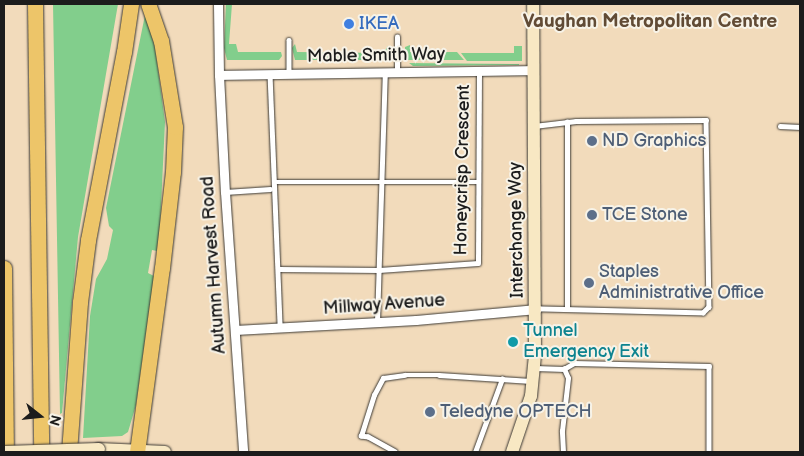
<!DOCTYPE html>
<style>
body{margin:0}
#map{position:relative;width:804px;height:456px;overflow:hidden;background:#f2dbbb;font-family:"Balsamiq Sans",sans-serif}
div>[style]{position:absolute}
.green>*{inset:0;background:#82ce8c}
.roads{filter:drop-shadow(0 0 1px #3c3934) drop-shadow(0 0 1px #3c3934)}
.lane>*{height:4.5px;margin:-2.25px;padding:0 2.25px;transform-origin:2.25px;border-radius:2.25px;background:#fff}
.street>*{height:9px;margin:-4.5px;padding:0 4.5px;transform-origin:4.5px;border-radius:4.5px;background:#fff}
.secondary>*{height:12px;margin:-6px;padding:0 6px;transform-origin:6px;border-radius:6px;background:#f8e8c3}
.highway>*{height:15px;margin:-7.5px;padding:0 7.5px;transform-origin:7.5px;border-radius:7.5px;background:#edc569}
.bridges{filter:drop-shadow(0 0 1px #3c3934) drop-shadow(0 0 1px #3c3934)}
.secondary-bridge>*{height:12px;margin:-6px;padding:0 6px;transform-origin:6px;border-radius:6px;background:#f8e8c3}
.dots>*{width:14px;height:14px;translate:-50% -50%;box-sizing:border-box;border:2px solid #f7f3e8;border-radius:50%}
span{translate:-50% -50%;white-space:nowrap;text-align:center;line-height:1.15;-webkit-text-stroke:4px #f7f3e8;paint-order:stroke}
.shop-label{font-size:18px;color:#366cbe}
.left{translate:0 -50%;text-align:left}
.street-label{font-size:18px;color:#1c1c1c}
.service-label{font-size:18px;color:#4e5e75}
.culture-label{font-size:18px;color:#0d838f}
.neighbourhood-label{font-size:19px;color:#614b35;font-weight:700}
.frame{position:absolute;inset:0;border:5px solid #1c1c1c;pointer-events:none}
.north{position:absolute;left:15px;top:391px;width:50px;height:50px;-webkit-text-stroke:4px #f7f3e8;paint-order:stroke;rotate:106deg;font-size:14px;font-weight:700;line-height:20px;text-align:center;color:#1c1c1c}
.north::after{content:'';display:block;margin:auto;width:18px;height:22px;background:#1c1c1c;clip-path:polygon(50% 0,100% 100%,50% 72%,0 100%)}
</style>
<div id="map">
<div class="green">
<i style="clip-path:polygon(53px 4px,118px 4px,78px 237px,62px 413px,60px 414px)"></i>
<i style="clip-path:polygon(226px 4px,232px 4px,229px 44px,236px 44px,238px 52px,281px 52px,282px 56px,279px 60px,227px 60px,224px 48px)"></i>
<i style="clip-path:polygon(145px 15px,155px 47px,165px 122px,160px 227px,157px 251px,152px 250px,148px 273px,154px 276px,136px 405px,128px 432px,122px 436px,83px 438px,90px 316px,96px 279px,107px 259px,113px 230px,109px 226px,106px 208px)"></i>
<i style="clip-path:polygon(295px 44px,297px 52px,383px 53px,388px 46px,392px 53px,389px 60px,295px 60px,292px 48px)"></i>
<i style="clip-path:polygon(410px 45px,410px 52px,457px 52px,464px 60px,405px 60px,405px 47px)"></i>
<i style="clip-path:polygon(514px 46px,522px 46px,522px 61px,467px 61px,461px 53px,514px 53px)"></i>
<i style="clip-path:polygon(409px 63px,519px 64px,519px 65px,413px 66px)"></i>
</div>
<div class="roads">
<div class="lane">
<i style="left:289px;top:40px;width:34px;rotate:90deg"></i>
<i style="left:397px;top:72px;width:35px;rotate:-90deg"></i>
<i style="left:270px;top:74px;width:253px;rotate:87.7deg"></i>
<i style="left:534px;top:126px;width:42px;rotate:-6.8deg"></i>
<i style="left:576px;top:121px;width:130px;rotate:-0.4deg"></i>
<i style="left:706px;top:120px;width:187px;rotate:89.1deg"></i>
<i style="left:709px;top:307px;width:8px;rotate:135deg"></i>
<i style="left:703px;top:313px;width:167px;rotate:-178.6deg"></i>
<i style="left:780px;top:126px;width:20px;rotate:3deg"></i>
<i style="left:276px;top:182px;width:202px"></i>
<i style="left:225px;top:192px;width:45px;rotate:-3.8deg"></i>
<i style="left:279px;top:269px;width:100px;rotate:0.6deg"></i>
<i style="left:379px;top:270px;width:99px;rotate:-4deg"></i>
<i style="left:478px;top:263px;width:192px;rotate:-89.7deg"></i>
<i style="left:567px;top:309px;width:187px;rotate:-90deg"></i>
<i style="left:377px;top:322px;width:249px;rotate:-88.2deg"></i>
<i style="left:535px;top:368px;width:29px;rotate:2deg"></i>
<i style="left:564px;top:369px;width:12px;rotate:-31deg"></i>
<i style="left:574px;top:363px;width:135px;rotate:1.3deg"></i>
<i style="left:709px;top:366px;width:86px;rotate:90deg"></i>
<i style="left:395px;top:452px;width:31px;rotate:-151deg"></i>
<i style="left:368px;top:437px;width:7px;rotate:-172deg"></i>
<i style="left:361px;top:436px;width:43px;rotate:-72.4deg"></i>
<i style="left:374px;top:395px;width:19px;rotate:-62deg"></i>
<i style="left:383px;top:378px;width:22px;rotate:-8deg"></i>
<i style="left:405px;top:375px;width:34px"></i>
<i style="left:439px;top:375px;width:92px;rotate:3.7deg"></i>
<i style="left:475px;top:452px;width:78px;rotate:-69.7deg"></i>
<i style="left:563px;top:452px;width:21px;rotate:-93deg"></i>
<i style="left:562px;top:431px;width:53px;rotate:-83.5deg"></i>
<i style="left:568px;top:378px;width:10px;rotate:-114deg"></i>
</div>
<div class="street">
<i style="left:218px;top:4px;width:71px;rotate:89.2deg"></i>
<i style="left:219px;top:75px;width:117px;rotate:87.1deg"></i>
<i style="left:225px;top:192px;width:261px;rotate:86deg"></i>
<i style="left:219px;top:75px;width:315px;rotate:-0.9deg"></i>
<i style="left:235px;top:330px;width:181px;rotate:-3.2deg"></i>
<i style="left:416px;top:320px;width:121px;rotate:-5.2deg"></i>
</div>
<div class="secondary">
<i style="left:99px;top:449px;width:66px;rotate:2.6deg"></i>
<i style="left:512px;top:452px;width:59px;rotate:-71.3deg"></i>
<i style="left:531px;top:396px;width:41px;rotate:-84.4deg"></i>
<i style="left:535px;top:355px;width:351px;rotate:-90.3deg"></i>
</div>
<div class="highway">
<i style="left:35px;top:4px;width:448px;rotate:89.2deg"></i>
<i style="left:4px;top:268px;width:184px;rotate:89.4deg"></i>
<i style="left:69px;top:452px;width:150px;rotate:-85.8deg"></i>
<i style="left:80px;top:302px;width:63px;rotate:-82.6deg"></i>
<i style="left:88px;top:240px;width:191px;rotate:-79.2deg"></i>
<i style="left:124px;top:52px;width:49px;rotate:-81.7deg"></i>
<i style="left:137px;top:452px;width:186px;rotate:-82.3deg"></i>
<i style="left:162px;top:268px;width:97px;rotate:-83.5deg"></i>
<i style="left:173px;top:172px;width:45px;rotate:-87.5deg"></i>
<i style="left:175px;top:127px;width:87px;rotate:-99.2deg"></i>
<i style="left:161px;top:41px;width:39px;rotate:-109deg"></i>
</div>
</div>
<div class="bridges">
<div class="secondary-bridge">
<i style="left:5px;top:452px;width:94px;rotate:-1.8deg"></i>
</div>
</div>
<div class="dots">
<i style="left:349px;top:24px;background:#3f7fe0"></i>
<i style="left:592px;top:141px;background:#5c6f8a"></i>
<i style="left:592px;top:215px;background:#5c6f8a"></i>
<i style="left:589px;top:283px;background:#5c6f8a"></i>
<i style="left:513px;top:342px;background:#0f9aa8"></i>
<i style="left:430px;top:412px;background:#5c6f8a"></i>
</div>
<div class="shop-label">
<span class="left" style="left:359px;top:24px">IKEA</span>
</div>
<div class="street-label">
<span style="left:376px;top:56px;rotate:-1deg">Mable Smith Way</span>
<span style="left:463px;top:170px;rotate:-89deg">Honeycrisp Crescent</span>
<span style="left:517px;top:230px;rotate:-91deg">Interchange Way</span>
<span style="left:214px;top:265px;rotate:-94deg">Autumn Harvest Road</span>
<span style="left:384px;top:305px;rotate:-4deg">Millway Avenue</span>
</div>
<div class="service-label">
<span class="left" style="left:602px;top:141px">ND Graphics</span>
<span class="left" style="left:602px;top:215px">TCE Stone</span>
<span class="left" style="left:599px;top:283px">Staples<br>Administrative Office</span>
<span class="left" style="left:440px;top:412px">Teledyne OPTECH</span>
</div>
<div class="culture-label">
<span class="left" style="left:523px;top:342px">Tunnel<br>Emergency Exit</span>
</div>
<div class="neighbourhood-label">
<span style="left:650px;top:22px">Vaughan Metropolitan Centre</span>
</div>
<div class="frame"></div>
<div class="north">N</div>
</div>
